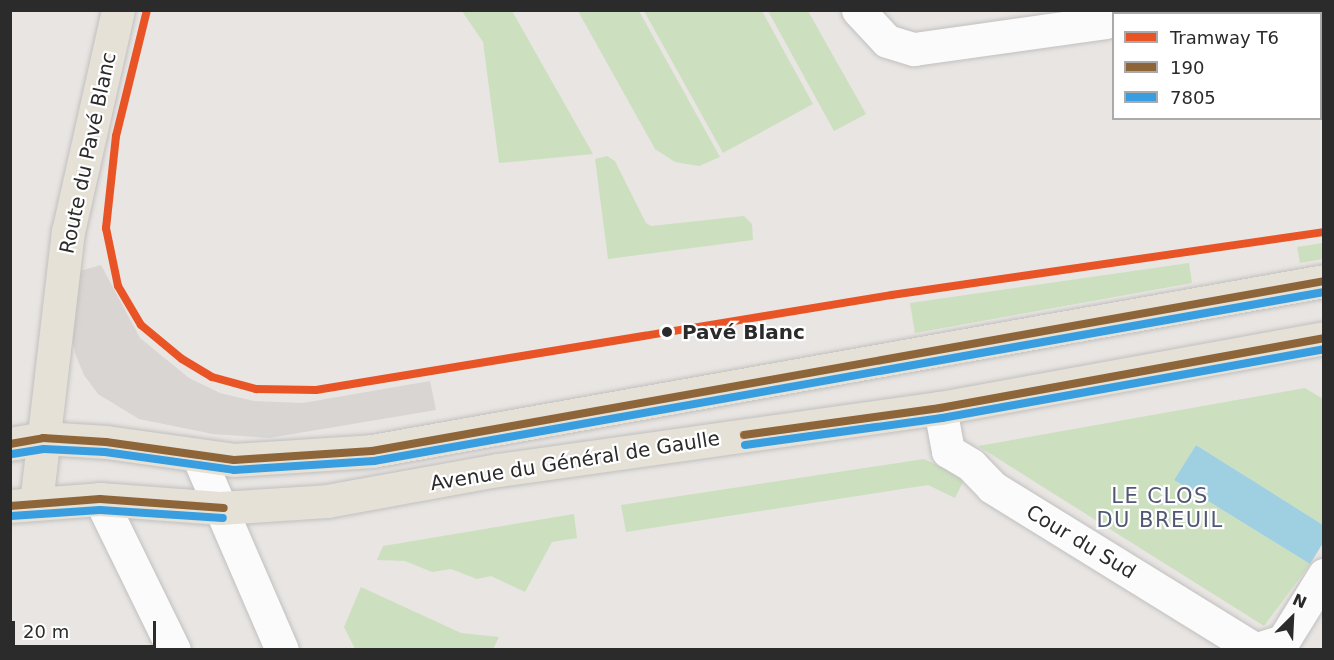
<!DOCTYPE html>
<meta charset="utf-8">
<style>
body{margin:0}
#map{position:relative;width:1334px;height:660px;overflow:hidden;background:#e8e5e2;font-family:"DejaVu Sans",sans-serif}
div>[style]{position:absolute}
.green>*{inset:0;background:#cce0bf}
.plaza>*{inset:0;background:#d8d5d2}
.water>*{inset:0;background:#9fd0e1}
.roads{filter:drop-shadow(0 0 2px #c1c0c0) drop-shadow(0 0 2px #c1c0c0)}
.minor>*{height:33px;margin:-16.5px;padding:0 16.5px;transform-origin:16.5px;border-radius:16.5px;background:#fcfbfb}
.major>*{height:33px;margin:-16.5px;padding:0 16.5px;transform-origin:16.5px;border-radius:16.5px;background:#e5e1d6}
.bus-1>*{height:8px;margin:-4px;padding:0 4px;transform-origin:4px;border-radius:4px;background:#8d6539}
.bus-2>*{height:8px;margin:-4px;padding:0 4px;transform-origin:4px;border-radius:4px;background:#399edf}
.tram-1>*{height:8px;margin:-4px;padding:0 4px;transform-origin:4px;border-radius:4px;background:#e85426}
.dots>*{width:16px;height:16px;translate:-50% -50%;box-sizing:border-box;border:3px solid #fff;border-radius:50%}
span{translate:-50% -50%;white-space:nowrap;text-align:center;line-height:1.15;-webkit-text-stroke:4.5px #fff;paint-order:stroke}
.street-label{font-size:20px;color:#2b2b2b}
.stop-label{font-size:20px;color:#2b2b2b;font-weight:700}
.left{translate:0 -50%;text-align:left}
.neighbourhood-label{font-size:21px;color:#515876;letter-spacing:1.5px}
.frame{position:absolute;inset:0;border:12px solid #2b2b2b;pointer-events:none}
.legend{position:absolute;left:1112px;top:12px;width:210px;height:108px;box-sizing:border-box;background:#fff;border:2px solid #aaa;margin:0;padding:8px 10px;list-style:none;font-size:18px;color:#2b2b2b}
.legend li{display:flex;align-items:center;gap:12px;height:30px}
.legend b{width:30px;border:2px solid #aaa}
.north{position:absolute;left:1262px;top:588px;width:60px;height:60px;-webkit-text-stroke:4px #fff;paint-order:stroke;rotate:24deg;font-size:16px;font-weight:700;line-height:24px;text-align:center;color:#2b2b2b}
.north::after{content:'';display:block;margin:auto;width:21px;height:27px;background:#2b2b2b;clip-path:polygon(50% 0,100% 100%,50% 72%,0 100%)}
.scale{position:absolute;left:12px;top:621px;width:144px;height:27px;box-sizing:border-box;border:3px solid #2b2b2b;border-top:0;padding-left:8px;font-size:18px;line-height:21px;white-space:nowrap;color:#2b2b2b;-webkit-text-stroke:4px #fff;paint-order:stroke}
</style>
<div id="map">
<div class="green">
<i style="clip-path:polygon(462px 11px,512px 11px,593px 154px,499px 163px,483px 42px)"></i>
<i style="clip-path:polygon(578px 11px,639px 11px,720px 157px,699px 166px,675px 162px,655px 149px)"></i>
<i style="clip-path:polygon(644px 11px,762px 11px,813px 104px,723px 153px)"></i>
<i style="clip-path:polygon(768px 11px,808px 11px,866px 114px,834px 131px)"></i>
<i style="clip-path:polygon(607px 156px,615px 161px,646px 223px,651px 226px,744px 216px,752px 224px,753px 240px,608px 259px,595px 159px)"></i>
<i style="clip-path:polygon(1323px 243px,1323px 259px,1300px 263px,1297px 247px)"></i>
<i style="clip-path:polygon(1189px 263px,1192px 283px,915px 333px,910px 303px)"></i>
<i style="clip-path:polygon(1305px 388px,1323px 399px,1323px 525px,1196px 445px,1174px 480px,1310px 564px,1264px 626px,978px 446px)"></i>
<i style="clip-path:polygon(924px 459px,965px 478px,955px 498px,928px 485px,626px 532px,621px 505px)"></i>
<i style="clip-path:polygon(574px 514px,577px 538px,552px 542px,525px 592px,491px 576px,477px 579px,451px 569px,432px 572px,405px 561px,377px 560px,383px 546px)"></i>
<i style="clip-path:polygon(361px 587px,461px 633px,499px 637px,493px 649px,355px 649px,344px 627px)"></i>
</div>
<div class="plaza">
<i style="clip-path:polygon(101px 265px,140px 338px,189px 378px,220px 393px,254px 401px,303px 403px,430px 381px,436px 410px,269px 438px,213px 434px,139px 419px,98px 394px,84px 375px,76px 356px,71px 336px,76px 272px)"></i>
</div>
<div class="water">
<i style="clip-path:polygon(1196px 445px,1323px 525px,1323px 543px,1310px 564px,1174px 480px)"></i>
</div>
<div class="roads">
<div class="minor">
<i style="left:858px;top:10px;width:42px;rotate:46.9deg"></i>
<i style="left:887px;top:41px;width:28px;rotate:17deg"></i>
<i style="left:914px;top:49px;width:193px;rotate:-8deg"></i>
<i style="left:1105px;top:22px;width:10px;rotate:-29deg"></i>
<i style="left:940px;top:408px;width:44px;rotate:79.5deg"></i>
<i style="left:948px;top:451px;width:27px;rotate:31deg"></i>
<i style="left:971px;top:465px;width:30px;rotate:46deg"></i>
<i style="left:992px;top:487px;width:310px;rotate:31.7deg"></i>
<i style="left:198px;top:456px;width:211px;rotate:66.6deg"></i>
<i style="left:100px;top:499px;width:168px;rotate:63.9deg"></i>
<i style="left:1257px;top:649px;width:27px;rotate:-17deg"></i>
<i style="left:1283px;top:641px;width:78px;rotate:-58.2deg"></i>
</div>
<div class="major">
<i style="left:10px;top:444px;width:34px;rotate:-10deg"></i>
<i style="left:43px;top:438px;width:63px;rotate:3.6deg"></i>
<i style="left:106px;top:442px;width:129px;rotate:8deg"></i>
<i style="left:234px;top:460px;width:138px;rotate:-3.7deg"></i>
<i style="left:372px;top:451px;width:967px;rotate:-10.12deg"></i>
<i style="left:36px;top:503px;width:273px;rotate:-83.3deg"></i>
<i style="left:68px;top:232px;width:228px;rotate:-77.3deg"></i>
<i style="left:10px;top:506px;width:90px;rotate:-4.4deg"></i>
<i style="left:100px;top:499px;width:120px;rotate:4.3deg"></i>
<i style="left:220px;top:508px;width:107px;rotate:-3.7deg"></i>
<i style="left:327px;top:501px;width:174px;rotate:-10.3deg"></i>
<i style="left:498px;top:470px;width:446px;rotate:-8deg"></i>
<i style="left:940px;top:408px;width:390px;rotate:-10.3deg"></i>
</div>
</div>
<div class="bus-1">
<i style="left:744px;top:435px;width:198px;rotate:-7.8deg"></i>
<i style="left:940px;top:408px;width:390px;rotate:-10.3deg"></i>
<i style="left:10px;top:444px;width:34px;rotate:-10deg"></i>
<i style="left:43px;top:438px;width:63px;rotate:3.6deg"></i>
<i style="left:106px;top:442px;width:129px;rotate:8deg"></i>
<i style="left:234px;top:460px;width:138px;rotate:-3.7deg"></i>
<i style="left:372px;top:451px;width:967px;rotate:-10.12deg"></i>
<i style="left:10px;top:506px;width:90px;rotate:-4.4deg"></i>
<i style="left:100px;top:499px;width:124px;rotate:4.2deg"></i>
</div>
<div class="bus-2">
<i style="left:745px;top:445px;width:199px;rotate:-7.8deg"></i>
<i style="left:942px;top:418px;width:388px;rotate:-10.2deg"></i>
<i style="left:12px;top:454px;width:32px;rotate:-9deg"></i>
<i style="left:44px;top:449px;width:61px;rotate:2.8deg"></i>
<i style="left:105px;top:452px;width:130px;rotate:7.9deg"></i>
<i style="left:234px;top:470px;width:140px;rotate:-3.7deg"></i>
<i style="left:374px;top:461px;width:965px;rotate:-10.09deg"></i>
<i style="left:11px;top:516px;width:89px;rotate:-3.9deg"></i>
<i style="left:100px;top:510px;width:123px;rotate:3.7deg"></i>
</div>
<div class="tram-1">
<i style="left:147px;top:10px;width:130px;rotate:103.8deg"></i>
<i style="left:116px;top:136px;width:93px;rotate:96.2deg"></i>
<i style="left:106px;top:228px;width:59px;rotate:78.3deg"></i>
<i style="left:118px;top:286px;width:45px;rotate:59.5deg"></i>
<i style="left:141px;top:325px;width:53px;rotate:39.7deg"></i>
<i style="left:182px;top:359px;width:35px;rotate:31deg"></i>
<i style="left:212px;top:377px;width:46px;rotate:15.3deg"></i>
<i style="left:256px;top:389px;width:60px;rotate:1deg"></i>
<i style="left:316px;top:390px;width:584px;rotate:-9.37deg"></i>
<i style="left:892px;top:295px;width:437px;rotate:-8.3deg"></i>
</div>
<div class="dots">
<i style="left:667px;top:332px;background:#2b2b2b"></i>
</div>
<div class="street-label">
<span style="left:88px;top:153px;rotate:-78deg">Route du Pavé Blanc</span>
<span style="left:575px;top:461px;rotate:-9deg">Avenue du Général de Gaulle</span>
<span style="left:1081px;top:542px;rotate:31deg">Cour du Sud</span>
</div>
<div class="stop-label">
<span class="left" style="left:682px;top:332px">Pavé Blanc</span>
</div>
<div class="neighbourhood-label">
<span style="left:1160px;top:508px">LE CLOS<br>DU BREUIL</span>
</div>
<div class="frame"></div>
<ul class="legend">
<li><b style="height:8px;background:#e85426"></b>Tramway T6</li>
<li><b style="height:8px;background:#8d6539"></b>190</li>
<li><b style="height:8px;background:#399edf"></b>7805</li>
</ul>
<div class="north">N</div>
<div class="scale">20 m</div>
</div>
